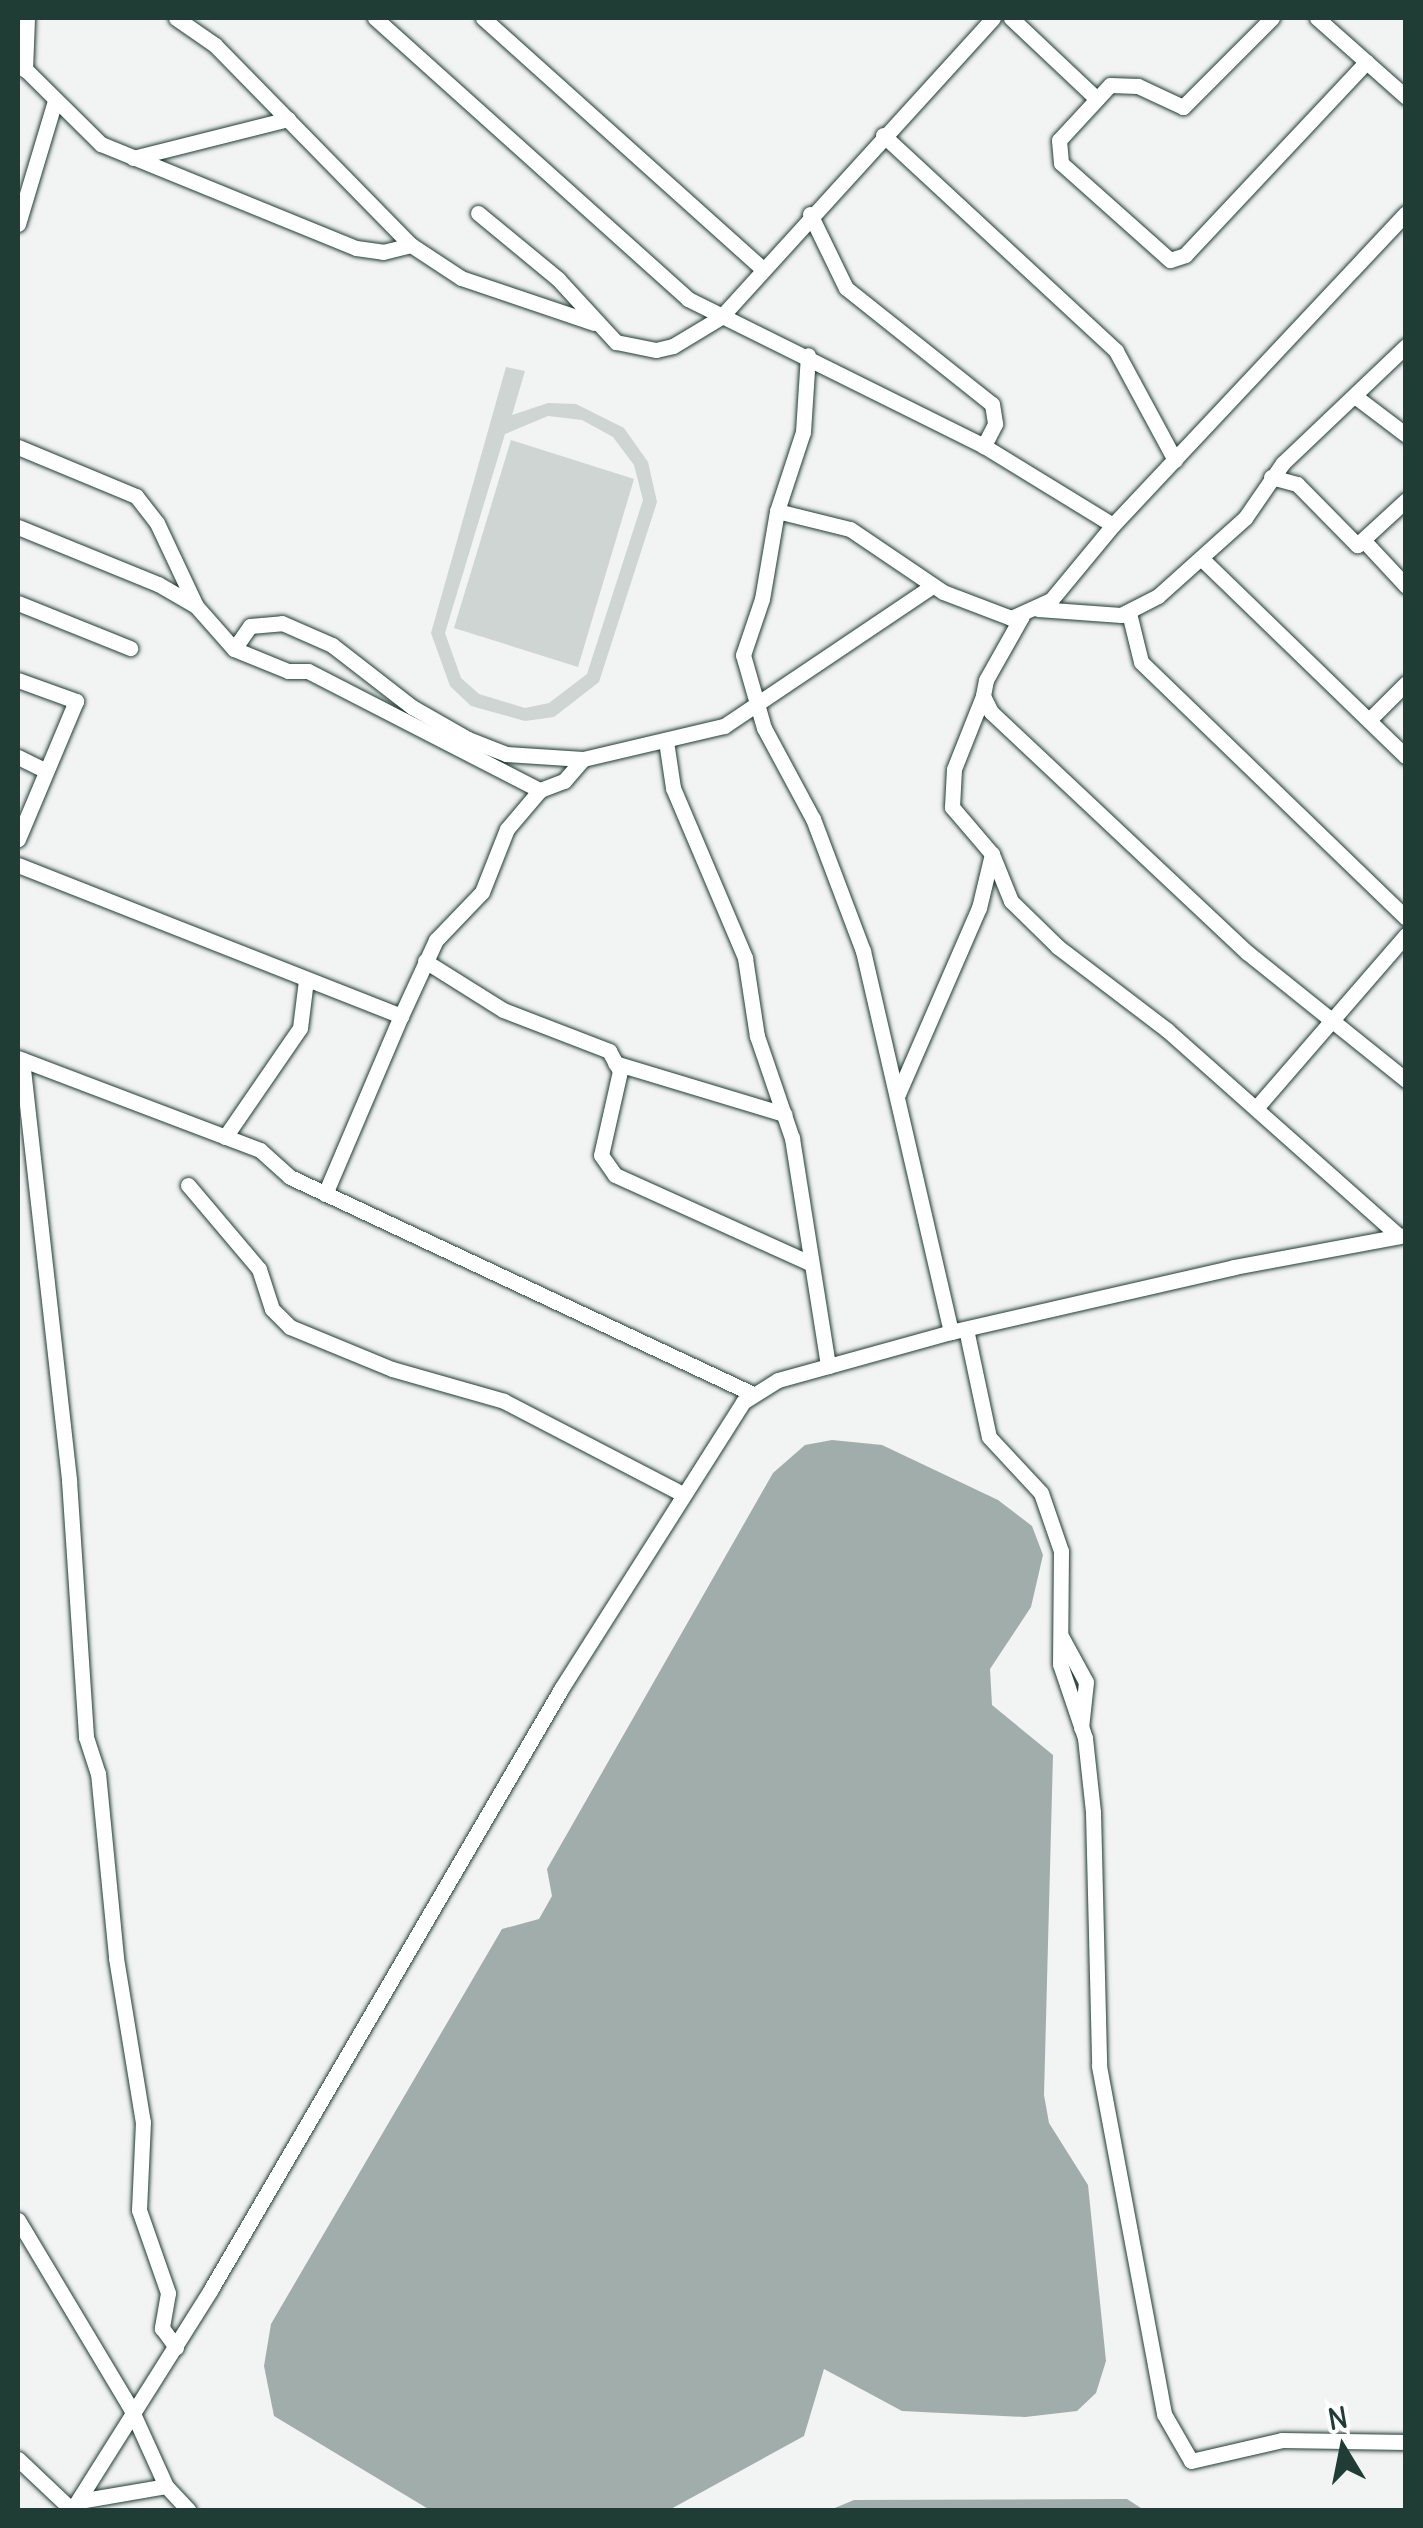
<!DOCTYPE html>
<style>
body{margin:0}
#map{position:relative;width:1423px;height:2528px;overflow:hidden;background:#f2f3f3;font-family:Delius,sans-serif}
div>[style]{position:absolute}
.green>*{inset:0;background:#ced5d3}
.water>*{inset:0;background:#a1adaa}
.roads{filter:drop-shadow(0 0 2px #1f3d34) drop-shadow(0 0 2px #1f3d34)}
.minor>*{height:15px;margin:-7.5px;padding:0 7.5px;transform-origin:7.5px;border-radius:7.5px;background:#fff}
span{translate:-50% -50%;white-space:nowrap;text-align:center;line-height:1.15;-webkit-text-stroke:8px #fff;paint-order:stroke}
.frame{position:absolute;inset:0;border:20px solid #1f3d34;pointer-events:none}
.north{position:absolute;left:1293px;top:2398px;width:100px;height:100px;-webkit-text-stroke:8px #fff;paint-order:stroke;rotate:350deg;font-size:28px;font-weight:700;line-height:40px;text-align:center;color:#1f3d34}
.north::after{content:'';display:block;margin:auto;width:35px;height:45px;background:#1f3d34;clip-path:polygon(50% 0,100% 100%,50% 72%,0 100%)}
</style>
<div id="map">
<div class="green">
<i style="clip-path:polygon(evenodd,506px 367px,525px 371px,512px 415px,548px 403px,576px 404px,624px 428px,648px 462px,657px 502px,599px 682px,554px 717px,525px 721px,471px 706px,450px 686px,431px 633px,506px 367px,548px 416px,582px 420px,613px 437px,634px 465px,643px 500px,587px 674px,549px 703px,525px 708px,479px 694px,461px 678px,445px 633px,505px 434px,548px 416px)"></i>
<i style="clip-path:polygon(511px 440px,634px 479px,578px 667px,454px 628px)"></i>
</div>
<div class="water">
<i style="clip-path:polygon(832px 1440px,882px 1445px,998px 1500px,1032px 1526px,1043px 1555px,1031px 1607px,990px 1669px,992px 1705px,1053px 1755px,1044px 2095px,1049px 2123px,1088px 2185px,1106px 2361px,1096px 2393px,1077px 2411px,1025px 2417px,902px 2411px,824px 2369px,804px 2436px,669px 2510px,430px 2510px,274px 2416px,264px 2366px,271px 2324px,502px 1929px,539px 1919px,552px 1896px,547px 1869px,773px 1473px,805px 1445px)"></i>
<i style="clip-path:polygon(1127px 2499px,1144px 2510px,830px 2510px,854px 2500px)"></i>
</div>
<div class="roads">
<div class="minor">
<i style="left:176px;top:18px;width:47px;rotate:34.7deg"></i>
<i style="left:215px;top:45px;width:280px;rotate:45.6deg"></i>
<i style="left:411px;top:245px;width:60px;rotate:33.4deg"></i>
<i style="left:461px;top:278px;width:140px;rotate:18.7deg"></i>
<i style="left:375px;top:18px;width:421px;rotate:41.9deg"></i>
<i style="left:688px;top:299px;width:330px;rotate:26.4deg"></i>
<i style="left:984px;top:446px;width:151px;rotate:31.5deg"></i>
<i style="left:1113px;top:525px;width:428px;rotate:-46.8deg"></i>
<i style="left:483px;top:18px;width:373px;rotate:41.9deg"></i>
<i style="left:1011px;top:18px;width:118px;rotate:43.3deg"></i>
<i style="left:1272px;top:18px;width:126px;rotate:135deg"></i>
<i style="left:1183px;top:107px;width:50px;rotate:-155deg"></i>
<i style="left:1138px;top:86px;width:28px;rotate:-178deg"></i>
<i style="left:1110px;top:85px;width:75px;rotate:132.8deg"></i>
<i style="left:1059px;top:140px;width:23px;rotate:85deg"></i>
<i style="left:1061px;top:163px;width:146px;rotate:41.7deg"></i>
<i style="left:1170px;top:260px;width:16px;rotate:-18deg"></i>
<i style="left:1185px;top:255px;width:265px;rotate:-46.8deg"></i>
<i style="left:1317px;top:18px;width:119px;rotate:41.6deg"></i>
<i style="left:18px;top:62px;width:117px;rotate:44.7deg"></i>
<i style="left:101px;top:144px;width:275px;rotate:22.2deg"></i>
<i style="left:356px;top:248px;width:27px;rotate:8deg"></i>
<i style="left:383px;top:252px;width:29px;rotate:-14deg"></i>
<i style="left:25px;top:70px;width:52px;rotate:-87.8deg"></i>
<i style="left:883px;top:135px;width:318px;rotate:42.8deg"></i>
<i style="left:1116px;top:351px;width:124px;rotate:61.6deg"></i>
<i style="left:133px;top:158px;width:160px;rotate:-14.1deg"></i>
<i style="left:478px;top:213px;width:104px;rotate:39.5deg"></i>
<i style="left:558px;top:279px;width:86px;rotate:47.4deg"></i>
<i style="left:616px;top:342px;width:41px;rotate:11.3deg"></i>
<i style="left:656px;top:350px;width:17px;rotate:-13deg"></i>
<i style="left:673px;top:346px;width:56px;rotate:-31.1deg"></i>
<i style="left:721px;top:317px;width:404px;rotate:-47.7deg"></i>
<i style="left:810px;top:214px;width:82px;rotate:64.1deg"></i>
<i style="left:846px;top:288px;width:186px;rotate:38.5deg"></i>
<i style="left:992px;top:404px;width:20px;rotate:81deg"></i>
<i style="left:995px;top:424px;width:25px;rotate:117deg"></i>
<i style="left:18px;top:224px;width:128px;rotate:-73.3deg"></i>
<i style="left:1356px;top:397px;width:63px;rotate:37.2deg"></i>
<i style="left:18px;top:447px;width:128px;rotate:22.6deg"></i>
<i style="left:136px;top:496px;width:34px;rotate:52deg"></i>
<i style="left:157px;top:523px;width:92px;rotate:64.8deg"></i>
<i style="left:1271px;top:477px;width:27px;rotate:15deg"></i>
<i style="left:1297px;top:484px;width:86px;rotate:45.5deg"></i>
<i style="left:1357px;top:545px;width:67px;rotate:-42.6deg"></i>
<i style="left:777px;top:511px;width:83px;rotate:-71.8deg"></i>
<i style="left:803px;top:432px;width:77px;rotate:-86.3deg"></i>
<i style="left:18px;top:527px;width:151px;rotate:22.2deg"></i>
<i style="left:158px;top:584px;width:44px;rotate:30.1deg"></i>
<i style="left:196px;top:606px;width:57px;rotate:48.5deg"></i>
<i style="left:234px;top:649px;width:58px;rotate:22.2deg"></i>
<i style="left:288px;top:671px;width:20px"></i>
<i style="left:308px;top:671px;width:261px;rotate:27.2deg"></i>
<i style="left:1366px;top:543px;width:59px;rotate:47.1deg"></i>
<i style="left:1202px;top:559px;width:284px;rotate:44.1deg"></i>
<i style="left:18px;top:603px;width:121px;rotate:21.9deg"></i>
<i style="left:1038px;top:609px;width:83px;rotate:4.1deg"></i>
<i style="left:1121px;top:615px;width:42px;rotate:-27.2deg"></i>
<i style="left:1158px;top:596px;width:117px;rotate:-41.9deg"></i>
<i style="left:1245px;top:518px;width:67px;rotate:-55.4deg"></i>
<i style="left:1283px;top:463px;width:170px;rotate:-43.6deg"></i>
<i style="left:1129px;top:613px;width:50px;rotate:76.2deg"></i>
<i style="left:1141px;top:662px;width:368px;rotate:44deg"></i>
<i style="left:1022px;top:616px;width:73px;rotate:119.4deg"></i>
<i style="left:986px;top:680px;width:16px;rotate:101deg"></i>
<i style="left:983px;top:696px;width:18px;rotate:63deg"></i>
<i style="left:991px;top:712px;width:352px;rotate:43.2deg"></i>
<i style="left:1248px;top:953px;width:203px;rotate:38.8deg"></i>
<i style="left:234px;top:649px;width:28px;rotate:-55deg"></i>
<i style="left:250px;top:626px;width:32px;rotate:-5deg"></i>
<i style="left:282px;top:623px;width:55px;rotate:23.7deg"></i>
<i style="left:332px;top:645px;width:101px;rotate:37.8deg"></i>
<i style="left:412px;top:707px;width:64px;rotate:29.7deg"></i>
<i style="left:468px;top:739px;width:41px;rotate:21.5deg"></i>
<i style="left:506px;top:754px;width:77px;rotate:3.7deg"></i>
<i style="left:18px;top:680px;width:62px;rotate:19.9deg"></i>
<i style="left:76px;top:701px;width:150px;rotate:112.8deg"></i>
<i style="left:1370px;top:719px;width:51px;rotate:-45deg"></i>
<i style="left:666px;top:741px;width:48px;rotate:81.5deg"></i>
<i style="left:673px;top:788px;width:185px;rotate:67deg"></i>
<i style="left:745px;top:958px;width:79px;rotate:81.3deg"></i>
<i style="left:757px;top:1036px;width:108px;rotate:71.1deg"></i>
<i style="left:792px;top:1138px;width:231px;rotate:81deg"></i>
<i style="left:18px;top:757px;width:30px;rotate:26deg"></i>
<i style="left:992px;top:854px;width:51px;rotate:68deg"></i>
<i style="left:1011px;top:901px;width:66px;rotate:44.4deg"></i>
<i style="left:1058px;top:947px;width:137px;rotate:37.3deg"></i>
<i style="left:1167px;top:1030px;width:307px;rotate:41.6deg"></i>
<i style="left:18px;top:865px;width:412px;rotate:21.5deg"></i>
<i style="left:401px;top:1016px;width:84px;rotate:-65.3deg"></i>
<i style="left:436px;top:940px;width:66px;rotate:-46.2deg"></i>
<i style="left:482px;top:892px;width:68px;rotate:-68.4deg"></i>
<i style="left:507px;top:829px;width:51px;rotate:-49.8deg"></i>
<i style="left:540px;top:790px;width:26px;rotate:-21deg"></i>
<i style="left:564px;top:781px;width:29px;rotate:-49deg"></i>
<i style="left:583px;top:759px;width:145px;rotate:-13.2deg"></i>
<i style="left:724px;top:726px;width:251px;rotate:-33.9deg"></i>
<i style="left:425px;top:961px;width:92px;rotate:32.1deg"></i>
<i style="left:503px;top:1010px;width:114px;rotate:21.1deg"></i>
<i style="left:609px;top:1051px;width:23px;rotate:61deg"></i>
<i style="left:620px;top:1071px;width:86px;rotate:102.7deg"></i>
<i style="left:601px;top:1155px;width:24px;rotate:55deg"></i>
<i style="left:615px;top:1175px;width:212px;rotate:24.3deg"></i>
<i style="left:18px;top:1058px;width:259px;rotate:20.8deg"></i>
<i style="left:260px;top:1150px;width:40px;rotate:42deg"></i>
<i style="left:290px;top:1177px;width:511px;rotate:25.11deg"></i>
<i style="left:22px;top:1060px;width:423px;rotate:83.6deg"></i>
<i style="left:69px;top:1480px;width:258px;rotate:86.2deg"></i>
<i style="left:86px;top:1737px;width:38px;rotate:72deg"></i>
<i style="left:98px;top:1773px;width:186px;rotate:84.4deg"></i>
<i style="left:116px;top:1958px;width:166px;rotate:80.7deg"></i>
<i style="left:143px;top:2122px;width:88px;rotate:92.6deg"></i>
<i style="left:139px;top:2210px;width:88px;rotate:70.7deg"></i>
<i style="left:168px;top:2293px;width:36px;rotate:100deg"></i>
<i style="left:162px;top:2328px;width:24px;rotate:54deg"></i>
<i style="left:615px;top:1063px;width:177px;rotate:16.8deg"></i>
<i style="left:898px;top:1094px;width:203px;rotate:-66.5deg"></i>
<i style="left:979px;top:908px;width:56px;rotate:-76.5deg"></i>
<i style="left:992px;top:854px;width:62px;rotate:-130.4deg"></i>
<i style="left:952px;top:807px;width:38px;rotate:-87deg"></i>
<i style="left:954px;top:769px;width:79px;rotate:-68.3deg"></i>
<i style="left:1256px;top:1108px;width:229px;rotate:-49.1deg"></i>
<i style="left:225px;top:1137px;width:132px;rotate:-55.5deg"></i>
<i style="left:300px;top:1028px;width:48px;rotate:-82.9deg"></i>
<i style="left:188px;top:1185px;width:110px;rotate:49.8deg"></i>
<i style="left:259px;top:1269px;width:42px;rotate:72deg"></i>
<i style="left:272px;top:1309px;width:25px;rotate:45deg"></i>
<i style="left:290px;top:1327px;width:110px;rotate:22.4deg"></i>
<i style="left:392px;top:1369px;width:116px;rotate:15.9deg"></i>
<i style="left:504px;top:1401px;width:202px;rotate:27.5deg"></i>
<i style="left:325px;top:1194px;width:194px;rotate:-66.9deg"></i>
<i style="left:966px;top:1329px;width:110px;rotate:78deg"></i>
<i style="left:989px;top:1437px;width:76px;rotate:47.1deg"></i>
<i style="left:1041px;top:1493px;width:61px;rotate:71deg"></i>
<i style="left:1061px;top:1551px;width:113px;rotate:90.5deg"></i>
<i style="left:1060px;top:1664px;width:78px;rotate:71.3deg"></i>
<i style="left:1085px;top:1738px;width:74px;rotate:83.8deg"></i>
<i style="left:1093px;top:1812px;width:254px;rotate:88.6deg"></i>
<i style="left:1099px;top:2066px;width:354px;rotate:79.4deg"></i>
<i style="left:1164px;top:2414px;width:54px;rotate:60.1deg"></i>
<i style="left:1191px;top:2461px;width:93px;rotate:-13deg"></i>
<i style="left:1282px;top:2440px;width:124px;rotate:0.9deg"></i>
<i style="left:951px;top:1332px;width:391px;rotate:-103deg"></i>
<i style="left:863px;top:951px;width:141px;rotate:-110.7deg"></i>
<i style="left:813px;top:819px;width:103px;rotate:-118.3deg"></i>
<i style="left:764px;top:728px;width:76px;rotate:-106deg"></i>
<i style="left:743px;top:655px;width:59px;rotate:-71.3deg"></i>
<i style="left:762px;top:599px;width:89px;rotate:-80.3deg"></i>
<i style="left:777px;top:511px;width:75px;rotate:13.9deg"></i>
<i style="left:850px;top:529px;width:112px;rotate:34.1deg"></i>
<i style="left:943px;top:592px;width:73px;rotate:20.9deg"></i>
<i style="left:1011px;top:618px;width:44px;rotate:-24.2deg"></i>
<i style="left:1051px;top:600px;width:97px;rotate:-50.4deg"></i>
<i style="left:1061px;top:1636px;width:52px;rotate:61.5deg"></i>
<i style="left:1086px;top:1682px;width:46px;rotate:96.2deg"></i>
<i style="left:18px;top:2220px;width:220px;rotate:59.1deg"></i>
<i style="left:131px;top:2409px;width:85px;rotate:65.6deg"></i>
<i style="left:166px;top:2486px;width:33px;rotate:47deg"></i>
<i style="left:18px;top:2459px;width:74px;rotate:43.4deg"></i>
<i style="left:79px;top:2501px;width:88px;rotate:-9.8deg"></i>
<i style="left:72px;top:2510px;width:261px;rotate:-57.8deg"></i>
<i style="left:211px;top:2289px;width:695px;rotate:-59.74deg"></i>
<i style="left:561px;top:1689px;width:340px;rotate:-57.6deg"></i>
<i style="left:743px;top:1402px;width:41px;rotate:-32.2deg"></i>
<i style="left:778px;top:1380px;width:180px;rotate:-15.5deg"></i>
<i style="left:951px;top:1332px;width:290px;rotate:-12.9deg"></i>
<i style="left:1234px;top:1267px;width:175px;rotate:-10.5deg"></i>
</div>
</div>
<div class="frame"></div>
<div class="north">N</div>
</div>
